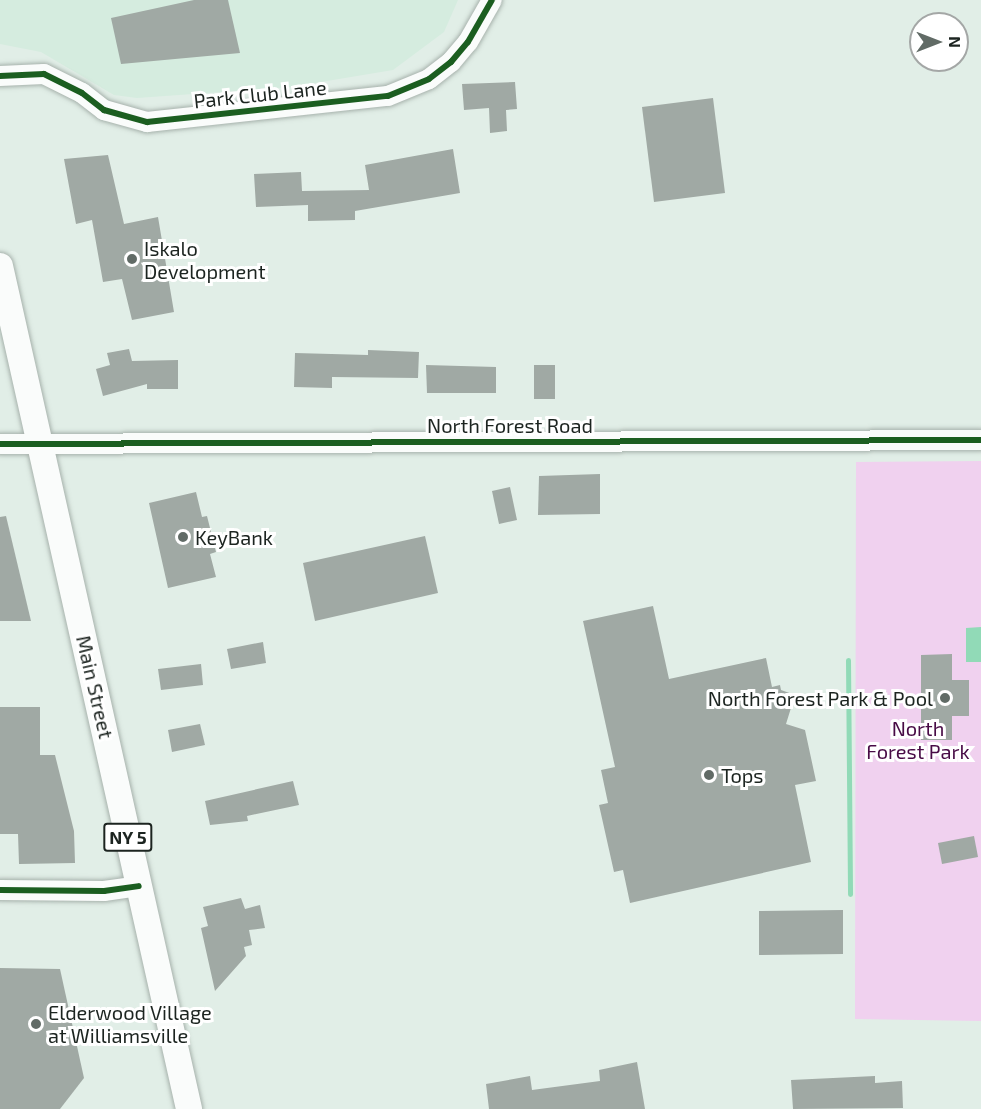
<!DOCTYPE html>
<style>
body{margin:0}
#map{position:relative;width:981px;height:1109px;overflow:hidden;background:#e1eee7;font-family:"Exo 2",sans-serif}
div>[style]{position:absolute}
.built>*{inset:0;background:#d5ecdf}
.green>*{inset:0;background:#f0d1ef}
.water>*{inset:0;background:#91dab7}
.stream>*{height:5px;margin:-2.5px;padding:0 2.5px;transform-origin:2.5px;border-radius:2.5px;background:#91dab7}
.building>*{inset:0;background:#a0a9a4}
.roads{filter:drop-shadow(0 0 2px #a7b2ac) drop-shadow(0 0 2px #a7b2ac)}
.minor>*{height:20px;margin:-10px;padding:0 10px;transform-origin:10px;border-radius:10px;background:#fafcfb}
.major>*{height:26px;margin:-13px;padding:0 13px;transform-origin:13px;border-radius:13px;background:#fafcfb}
.cycleway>*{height:6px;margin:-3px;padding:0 3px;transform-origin:3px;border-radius:3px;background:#1b5e20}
.dots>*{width:16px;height:16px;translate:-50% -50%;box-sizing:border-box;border:3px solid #fff;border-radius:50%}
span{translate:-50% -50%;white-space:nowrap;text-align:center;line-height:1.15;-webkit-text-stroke:6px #fff;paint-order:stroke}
.shield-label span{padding:2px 4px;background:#fff;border:2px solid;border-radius:4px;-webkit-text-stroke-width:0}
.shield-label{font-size:18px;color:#1c2420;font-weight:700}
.street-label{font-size:20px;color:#1c2420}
.poi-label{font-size:20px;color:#1c2420}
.left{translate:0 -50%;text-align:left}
.right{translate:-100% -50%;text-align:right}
.park-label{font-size:20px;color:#480b46}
.north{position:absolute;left:909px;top:12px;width:60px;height:60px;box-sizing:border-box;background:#fff;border:2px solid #a4a7a6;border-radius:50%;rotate:90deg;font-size:16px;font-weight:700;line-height:24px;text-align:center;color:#1c2420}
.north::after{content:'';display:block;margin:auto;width:21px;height:27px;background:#616b66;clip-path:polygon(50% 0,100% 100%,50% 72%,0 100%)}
</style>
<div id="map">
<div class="built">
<i style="clip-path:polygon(0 0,458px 0,444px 32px,393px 70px,291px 87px,137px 98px,114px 95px,41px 52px,0 44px)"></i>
</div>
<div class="green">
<i style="clip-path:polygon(981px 461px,981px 1021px,855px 1019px,856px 462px)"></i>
</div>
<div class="water">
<i style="clip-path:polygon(981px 627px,981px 662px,966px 662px,966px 628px)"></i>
</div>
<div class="stream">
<i style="left:848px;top:660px;width:234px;rotate:89.5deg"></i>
</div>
<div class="building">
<i style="clip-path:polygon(194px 0,228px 0,240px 53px,121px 64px,111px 18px)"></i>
<i style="clip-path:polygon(515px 82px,517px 109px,506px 110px,507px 131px,490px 133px,489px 108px,464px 110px,462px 84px)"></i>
<i style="clip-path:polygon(713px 98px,725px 193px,654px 202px,642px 107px)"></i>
<i style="clip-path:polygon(453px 149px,460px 193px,355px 211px,355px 220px,308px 221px,308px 205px,256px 207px,254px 174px,301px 172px,302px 191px,369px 190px,365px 165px)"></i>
<i style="clip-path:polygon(108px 155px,124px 224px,158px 217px,174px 312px,132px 320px,122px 279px,103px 282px,92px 220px,76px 224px,64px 159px)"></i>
<i style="clip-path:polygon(129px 349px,132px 361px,178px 360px,178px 389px,147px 389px,147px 384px,103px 396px,96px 369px,110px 365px,107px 353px)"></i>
<i style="clip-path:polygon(368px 350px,419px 352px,418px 378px,332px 377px,332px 388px,294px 387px,295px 353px,368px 355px)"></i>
<i style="clip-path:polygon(426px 365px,496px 367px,496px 393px,427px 393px)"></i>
<i style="clip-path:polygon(534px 365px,555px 365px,555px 399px,534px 399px)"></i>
<i style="clip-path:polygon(600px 474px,600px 514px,538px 515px,539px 476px)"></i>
<i style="clip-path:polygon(510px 487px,517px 520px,499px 524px,492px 491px)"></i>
<i style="clip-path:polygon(196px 492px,202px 517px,207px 516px,216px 552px,210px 554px,216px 577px,168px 588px,149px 503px)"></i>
<i style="clip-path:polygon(6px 516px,31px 621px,0 621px,0 517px)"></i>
<i style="clip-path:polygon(425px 536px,438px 593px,315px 621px,303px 563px)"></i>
<i style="clip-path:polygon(653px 606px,669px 679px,766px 658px,772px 687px,780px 685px,781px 690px,795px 695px,786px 724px,805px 730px,816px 781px,795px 785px,811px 862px,630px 903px,623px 870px,614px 872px,599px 805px,608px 803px,601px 770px,615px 767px,583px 621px)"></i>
<i style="clip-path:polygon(263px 642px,266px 663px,231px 669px,227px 649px)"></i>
<i style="clip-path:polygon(952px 654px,952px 680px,969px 680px,969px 716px,952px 716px,952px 740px,921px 740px,921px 655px)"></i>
<i style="clip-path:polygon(201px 664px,203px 685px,161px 690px,158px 669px)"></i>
<i style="clip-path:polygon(0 707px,40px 707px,40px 755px,55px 755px,74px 831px,75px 863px,19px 864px,18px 834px,0 834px)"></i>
<i style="clip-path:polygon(200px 724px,205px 745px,172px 752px,168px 730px)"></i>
<i style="clip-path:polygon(293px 781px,299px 805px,247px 816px,248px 821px,210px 825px,205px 801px)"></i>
<i style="clip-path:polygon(974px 836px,978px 857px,942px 864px,938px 843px)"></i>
<i style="clip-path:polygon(241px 898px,245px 909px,260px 905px,265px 928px,249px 930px,252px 945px,244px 947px,246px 956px,215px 991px,201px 928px,208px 926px,203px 907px)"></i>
<i style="clip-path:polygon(843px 910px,843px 954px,759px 955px,759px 911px)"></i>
<i style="clip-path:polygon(0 968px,60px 969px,84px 1078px,60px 1109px,0 1109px)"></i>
<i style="clip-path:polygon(637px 1062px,645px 1109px,489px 1109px,486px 1084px,530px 1076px,532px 1090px,600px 1081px,599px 1070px)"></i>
<i style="clip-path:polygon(875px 1076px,875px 1083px,902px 1081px,903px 1108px,793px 1109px,791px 1080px)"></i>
</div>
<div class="roads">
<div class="minor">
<i style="left:0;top:76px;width:44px;rotate:-2.6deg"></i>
<i style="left:44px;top:74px;width:42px;rotate:26.6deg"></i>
<i style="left:82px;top:93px;width:28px;rotate:38deg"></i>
<i style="left:104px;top:110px;width:45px;rotate:15.6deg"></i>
<i style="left:147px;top:122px;width:242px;rotate:-6.2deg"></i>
<i style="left:388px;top:96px;width:44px;rotate:-22.5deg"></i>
<i style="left:429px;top:79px;width:28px;rotate:-38deg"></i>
<i style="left:451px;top:62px;width:26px;rotate:-50deg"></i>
<i style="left:468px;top:42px;width:48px;rotate:-60.3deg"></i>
<i style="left:0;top:444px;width:981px;rotate:-0.23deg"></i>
<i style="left:0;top:890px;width:104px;rotate:0.6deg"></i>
<i style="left:104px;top:891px;width:35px;rotate:-8deg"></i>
</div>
<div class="major">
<i style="left:0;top:266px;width:864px;rotate:77.36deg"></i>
</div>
</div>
<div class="cycleway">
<i style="left:0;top:76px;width:44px;rotate:-2.6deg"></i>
<i style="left:44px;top:74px;width:42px;rotate:26.6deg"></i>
<i style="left:82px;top:93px;width:28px;rotate:38deg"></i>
<i style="left:104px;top:110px;width:45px;rotate:15.6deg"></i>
<i style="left:147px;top:122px;width:242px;rotate:-6.2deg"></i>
<i style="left:388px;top:96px;width:44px;rotate:-22.5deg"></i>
<i style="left:429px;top:79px;width:28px;rotate:-38deg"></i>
<i style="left:451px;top:62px;width:26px;rotate:-50deg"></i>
<i style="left:468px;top:42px;width:48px;rotate:-60.3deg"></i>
<i style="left:0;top:444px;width:981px;rotate:-0.23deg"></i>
<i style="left:0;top:890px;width:104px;rotate:0.6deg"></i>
<i style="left:104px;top:891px;width:35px;rotate:-8deg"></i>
</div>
<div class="dots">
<i style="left:132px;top:259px;background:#616b66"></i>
<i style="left:183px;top:537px;background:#616b66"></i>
<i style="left:945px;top:698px;background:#616b66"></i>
<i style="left:709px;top:775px;background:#616b66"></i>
<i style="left:36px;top:1024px;background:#616b66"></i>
</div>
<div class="shield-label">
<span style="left:128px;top:837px">NY 5</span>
</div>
<div class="street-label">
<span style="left:260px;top:94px;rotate:-6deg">Park Club Lane</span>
<span style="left:510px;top:425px">North Forest Road</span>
<span style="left:95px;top:687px;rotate:77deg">Main Street</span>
</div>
<div class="poi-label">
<span class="left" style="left:144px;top:260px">Iskalo<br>Development</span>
<span class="left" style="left:195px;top:537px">KeyBank</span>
<span class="right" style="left:933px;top:698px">North Forest Park &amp; Pool</span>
<span class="left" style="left:721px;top:775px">Tops</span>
<span class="left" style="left:48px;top:1024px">Elderwood Village<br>at Williamsville</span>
</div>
<div class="park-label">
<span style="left:918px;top:740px">North<br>Forest Park</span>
</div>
<div class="north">N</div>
</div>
